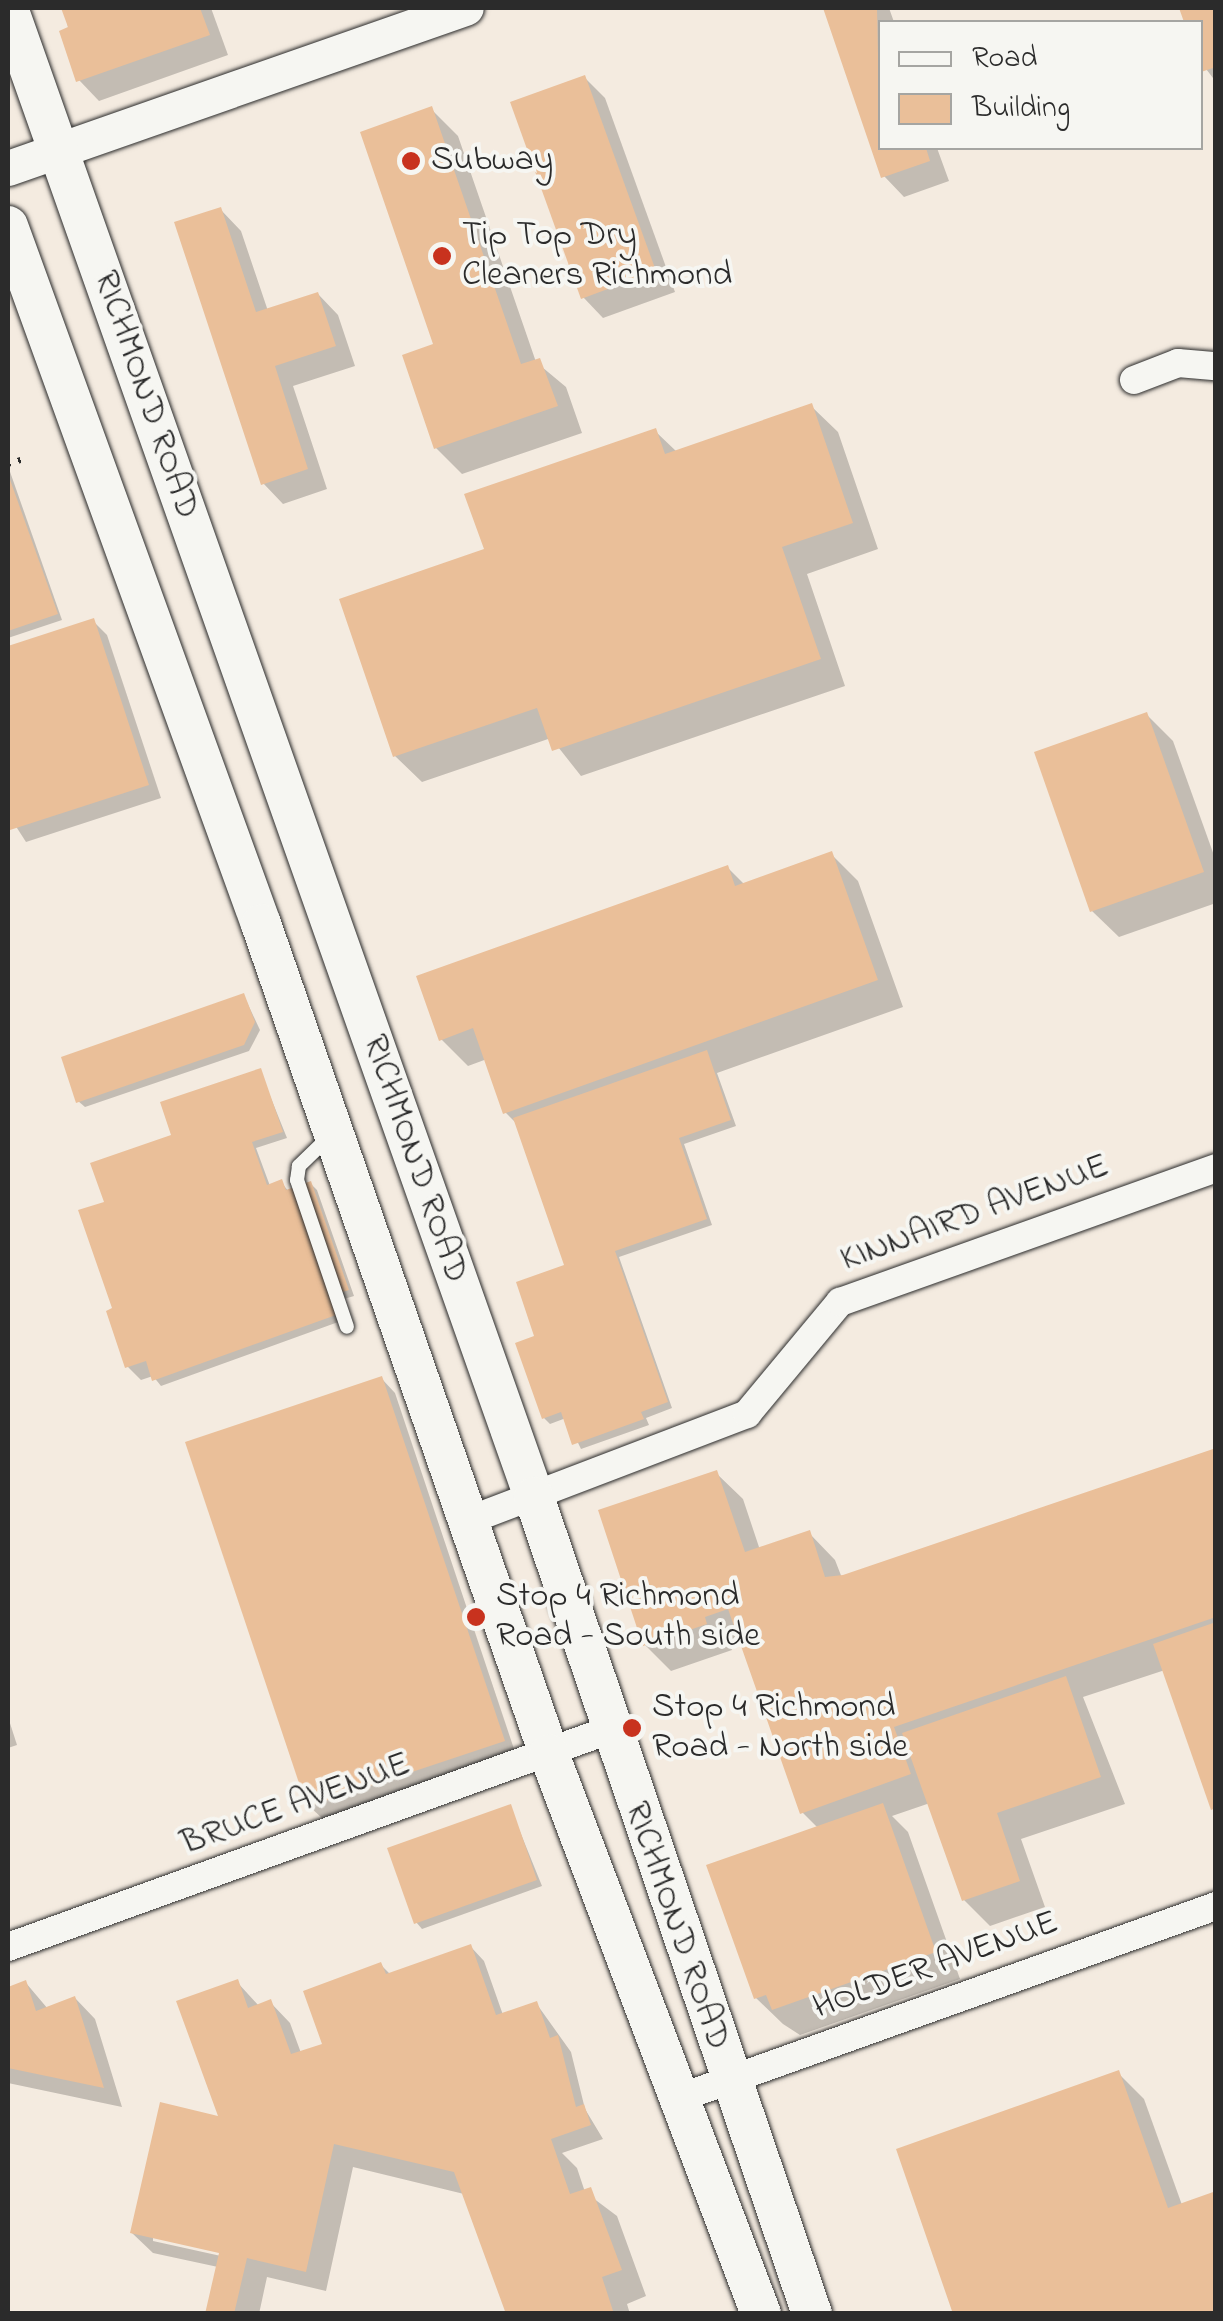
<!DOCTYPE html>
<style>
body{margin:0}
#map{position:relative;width:1223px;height:2321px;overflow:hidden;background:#f4ebe0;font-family:"Indie Flower",sans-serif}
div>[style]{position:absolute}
.shadow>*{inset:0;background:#0003}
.building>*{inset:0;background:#eabf99}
.path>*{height:6px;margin-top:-3px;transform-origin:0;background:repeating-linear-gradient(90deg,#2b2b2b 0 2.5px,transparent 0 10.5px)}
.roads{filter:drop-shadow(0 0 2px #2b2b2b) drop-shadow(0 0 2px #2b2b2b)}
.service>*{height:14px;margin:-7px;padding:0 7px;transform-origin:7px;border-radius:7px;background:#f6f6f2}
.minor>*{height:28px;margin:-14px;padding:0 14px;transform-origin:14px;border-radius:14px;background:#f6f6f2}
.tertiary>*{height:35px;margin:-17.5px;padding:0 17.5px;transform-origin:17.5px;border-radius:17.5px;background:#f6f6f2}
.secondary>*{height:40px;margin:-20px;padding:0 20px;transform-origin:20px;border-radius:20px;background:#f6f6f2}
.dots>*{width:28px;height:28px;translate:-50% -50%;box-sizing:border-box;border:5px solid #f6f6f2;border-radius:50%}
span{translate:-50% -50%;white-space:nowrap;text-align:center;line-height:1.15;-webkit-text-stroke:8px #f6f6f2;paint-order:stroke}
.poi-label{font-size:35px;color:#2b2b2b}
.left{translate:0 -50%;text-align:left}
.street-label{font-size:35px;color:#2b2b2b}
.frame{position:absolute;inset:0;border:10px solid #2b2b2b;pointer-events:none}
.legend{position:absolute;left:878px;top:20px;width:325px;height:130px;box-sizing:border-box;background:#f6f6f2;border:2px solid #a5a5a2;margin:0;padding:12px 18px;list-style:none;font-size:30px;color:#2b2b2b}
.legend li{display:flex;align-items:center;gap:20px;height:50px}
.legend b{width:50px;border:2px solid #a5a5a2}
</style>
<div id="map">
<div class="shadow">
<i style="clip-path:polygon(64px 8px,211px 8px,228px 55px,99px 101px,79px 80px)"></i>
<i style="clip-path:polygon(825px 8px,889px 8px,894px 22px,880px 22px,880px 148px,937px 148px,949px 181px,904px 197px,884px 176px)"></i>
<i style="clip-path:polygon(1182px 8px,1216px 8px,1216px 82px,1200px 61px,1200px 22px,1187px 22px)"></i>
<i style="clip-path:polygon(585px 78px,605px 98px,675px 292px,603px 318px,583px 297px)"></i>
<i style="clip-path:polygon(431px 109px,458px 136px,536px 362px,566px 387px,582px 433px,462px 474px,436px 448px)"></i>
<i style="clip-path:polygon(221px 210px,241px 231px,268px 311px,318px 294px,338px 315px,355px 366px,293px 386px,327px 489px,283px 504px,263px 483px)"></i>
<i style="clip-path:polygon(811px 406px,838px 432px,878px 549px,807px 574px,845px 686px,581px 776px,551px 738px,422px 782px,395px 756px,487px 550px,655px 431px,677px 452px)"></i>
<i style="clip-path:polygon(8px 466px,62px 620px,8px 638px)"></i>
<i style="clip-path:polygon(93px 621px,107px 635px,161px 798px,26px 842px,8px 814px,8px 649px)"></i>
<i style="clip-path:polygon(1147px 715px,1173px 741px,1216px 861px,1216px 903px,1119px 937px,1092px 911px)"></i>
<i style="clip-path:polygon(831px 854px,858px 881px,903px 1007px,717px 1073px,736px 1126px,684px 1144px,712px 1225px,619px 1257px,672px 1408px,646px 1418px,649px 1425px,581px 1449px,566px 1418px,550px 1424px,544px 1418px,538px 1337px,567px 1266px,518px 1125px,506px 1113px,487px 1059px,468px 1066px,441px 1039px,727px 867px,745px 885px)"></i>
<i style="clip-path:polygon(244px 996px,260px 1030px,249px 1051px,85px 1107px,78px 1101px)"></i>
<i style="clip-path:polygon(260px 1071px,287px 1138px,256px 1148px,270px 1186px,281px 1182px,289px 1192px,311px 1184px,317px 1190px,354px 1296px,334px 1302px,341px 1321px,161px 1386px,153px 1376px,141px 1380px,128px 1367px,107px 1204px,174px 1137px)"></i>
<i style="clip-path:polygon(382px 1379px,395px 1393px,516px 1755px,323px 1819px,309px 1806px)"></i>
<i style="clip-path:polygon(1216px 1450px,1216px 1810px,1165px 1670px,1083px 1697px,1125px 1804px,1021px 1839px,1045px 1907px,990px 1926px,964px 1900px,930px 1803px,892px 1816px,908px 1832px,960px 1979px,800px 2035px,783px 2024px,756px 1998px,818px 1828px,802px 1812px,741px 1639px,730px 1644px,732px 1650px,671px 1671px,645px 1645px,716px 1473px,743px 1499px,760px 1550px,809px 1533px,835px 1560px,842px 1578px)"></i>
<i style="clip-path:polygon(8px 1717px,17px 1745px,8px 1748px)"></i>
<i style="clip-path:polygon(510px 1807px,542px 1886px,422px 1929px,416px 1922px)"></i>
<i style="clip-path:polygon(evenodd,471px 1947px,484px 1961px,503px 2015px,536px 2003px,571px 2052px,585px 2109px,603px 2139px,562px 2153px,577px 2168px,585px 2192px,617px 2216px,646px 2296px,627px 2304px,630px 2314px,508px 2314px,464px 2194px,353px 2167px,326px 2291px,267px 2277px,259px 2314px,207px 2314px,218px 2267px,153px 2253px,132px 2233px,222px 2120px,237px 1982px,259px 2006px,270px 2002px,290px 2023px,301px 2053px,325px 2046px,380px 1964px,391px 1975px,471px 1947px,153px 2236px,231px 2253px,230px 2258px,153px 2241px,153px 2236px)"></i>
<i style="clip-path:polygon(26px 1983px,48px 2009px,75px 1998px,95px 2019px,122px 2107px,8px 2083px,8px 1989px)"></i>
<i style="clip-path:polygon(1118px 2073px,1144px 2099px,1182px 2205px,956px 2314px)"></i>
</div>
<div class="building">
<i style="clip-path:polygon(61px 8px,200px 8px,210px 35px,76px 82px,59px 31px,68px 27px)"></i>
<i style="clip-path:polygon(823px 8px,877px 8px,880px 148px,926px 148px,930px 161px,881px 178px)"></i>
<i style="clip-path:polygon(1179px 8px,1216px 8px,1216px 67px,1201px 72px,1200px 22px,1184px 22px)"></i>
<i style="clip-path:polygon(585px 75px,656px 271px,581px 299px,510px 102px)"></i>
<i style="clip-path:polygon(432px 106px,521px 364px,540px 358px,558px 406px,434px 449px,402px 355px,433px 344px,360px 132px)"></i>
<i style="clip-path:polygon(221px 207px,256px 312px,318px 292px,336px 346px,275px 366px,308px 469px,261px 485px,174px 222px)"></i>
<i style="clip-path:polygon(812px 403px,853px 523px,782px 547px,821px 659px,552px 751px,537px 708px,393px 757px,339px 599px,484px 549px,464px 494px,656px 428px,665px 454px)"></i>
<i style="clip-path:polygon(8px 474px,58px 614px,8px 631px)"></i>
<i style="clip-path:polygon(94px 618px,149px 785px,10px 830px,8px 646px)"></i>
<i style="clip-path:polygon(1147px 712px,1204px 872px,1090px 912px,1034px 752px)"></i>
<i style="clip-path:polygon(832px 851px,878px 980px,503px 1114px,473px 1028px,439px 1041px,416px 976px,728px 865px,735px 886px)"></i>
<i style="clip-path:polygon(244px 993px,255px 1022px,244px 1045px,76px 1103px,61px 1057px)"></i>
<i style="clip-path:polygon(707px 1050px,731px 1120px,679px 1138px,707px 1219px,615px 1251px,668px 1402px,641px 1412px,644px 1419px,572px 1445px,561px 1412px,542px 1419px,515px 1343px,534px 1336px,516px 1282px,564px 1265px,513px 1118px)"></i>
<i style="clip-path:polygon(261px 1068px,283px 1132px,252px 1142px,267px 1185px,282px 1179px,286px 1190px,311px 1181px,349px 1290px,330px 1296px,336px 1315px,152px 1381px,146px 1361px,125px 1368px,106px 1311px,112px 1308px,78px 1210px,104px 1202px,90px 1163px,171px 1135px,160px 1102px)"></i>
<i style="clip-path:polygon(382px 1376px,505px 1741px,307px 1807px,185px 1442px)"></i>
<i style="clip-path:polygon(1216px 1448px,1216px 1617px,894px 1727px,911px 1774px,800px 1814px,728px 1609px,705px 1617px,707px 1624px,643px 1646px,598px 1510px,717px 1470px,745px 1552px,810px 1530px,825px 1577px,843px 1575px)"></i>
<i style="clip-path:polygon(1216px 1622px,1216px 1808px,1211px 1810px,1153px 1644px)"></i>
<i style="clip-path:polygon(1066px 1676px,1101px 1777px,997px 1813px,1020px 1881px,962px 1901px,902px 1733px)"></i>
<i style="clip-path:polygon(883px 1803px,936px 1952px,772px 2010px,766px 1995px,754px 1999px,706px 1865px)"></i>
<i style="clip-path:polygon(511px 1804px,537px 1880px,414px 1924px,387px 1848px)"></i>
<i style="clip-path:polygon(471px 1944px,496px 2015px,537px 2001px,550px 2038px,558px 2035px,576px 2107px,584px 2104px,591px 2125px,551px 2139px,570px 2194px,591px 2187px,622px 2270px,602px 2277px,614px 2314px,506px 2314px,454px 2172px,334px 2144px,306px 2272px,247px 2258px,234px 2314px,205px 2314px,219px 2253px,130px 2233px,160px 2102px,218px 2116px,176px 2001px,238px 1979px,248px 2008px,271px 1999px,291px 2054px,322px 2044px,303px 1991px,381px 1962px,386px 1974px)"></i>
<i style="clip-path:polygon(26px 1980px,36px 2011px,75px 1996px,104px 2088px,8px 2068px,8px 1987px)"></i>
<i style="clip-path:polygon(1119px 2070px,1168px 2208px,1216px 2191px,1216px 2314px,953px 2314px,896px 2149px)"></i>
</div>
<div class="path">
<i style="left:8px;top:464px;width:16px;rotate:-18deg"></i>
</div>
<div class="roads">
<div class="service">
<i style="left:331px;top:1135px;width:45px;rotate:135.9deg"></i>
<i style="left:299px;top:1166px;width:14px;rotate:98deg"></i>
<i style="left:297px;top:1180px;width:155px;rotate:71.2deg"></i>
</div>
<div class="minor">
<i style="left:1134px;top:380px;width:47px;rotate:-21.1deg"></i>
<i style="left:1178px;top:363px;width:38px;rotate:5deg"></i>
<i style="left:467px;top:1521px;width:300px;rotate:-20.9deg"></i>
<i style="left:747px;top:1414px;width:146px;rotate:-50.3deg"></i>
<i style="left:840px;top:1302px;width:399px;rotate:-19.6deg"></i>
<i style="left:8px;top:1947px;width:639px;rotate:-19.85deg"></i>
<i style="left:682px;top:2097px;width:567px;rotate:-19.68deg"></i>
</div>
<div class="tertiary">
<i style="left:8px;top:168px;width:485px;rotate:-19.3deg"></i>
</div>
<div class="secondary">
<i style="left:8px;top:8px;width:1579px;rotate:70.54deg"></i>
<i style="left:534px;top:1497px;width:863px;rotate:71.21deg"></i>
<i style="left:8px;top:226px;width:742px;rotate:70.08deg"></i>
<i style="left:261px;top:924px;width:879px;rotate:70.86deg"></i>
<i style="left:549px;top:1754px;width:599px;rotate:69.26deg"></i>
</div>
</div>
<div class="dots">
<i style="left:411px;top:161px;background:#c8321e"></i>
<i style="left:442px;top:256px;background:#c8321e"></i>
<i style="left:476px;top:1617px;background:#c8321e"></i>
<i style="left:632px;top:1728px;background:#c8321e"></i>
</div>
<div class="poi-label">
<span class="left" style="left:431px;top:161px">Subway</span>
<span class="left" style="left:462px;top:256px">Tip Top Dry<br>Cleaners Richmond</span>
<span class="left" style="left:496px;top:1617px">Stop 4 Richmond<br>Road - South side</span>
<span class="left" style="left:652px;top:1728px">Stop 4 Richmond<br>Road - North side</span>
</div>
<div class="street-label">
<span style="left:145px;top:395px;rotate:71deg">RICHMOND ROAD</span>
<span style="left:414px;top:1159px;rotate:71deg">RICHMOND ROAD</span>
<span style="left:975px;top:1214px;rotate:-20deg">KINNAIRD AVENUE</span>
<span style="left:296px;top:1805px;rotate:-20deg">BRUCE AVENUE</span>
<span style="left:676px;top:1926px;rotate:71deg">RICHMOND ROAD</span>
<span style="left:936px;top:1966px;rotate:-20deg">HOLDER AVENUE</span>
</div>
<div class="frame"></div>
<ul class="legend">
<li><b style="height:12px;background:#f6f6f2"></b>Road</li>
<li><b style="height:28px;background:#eabf99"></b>Building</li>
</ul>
</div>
